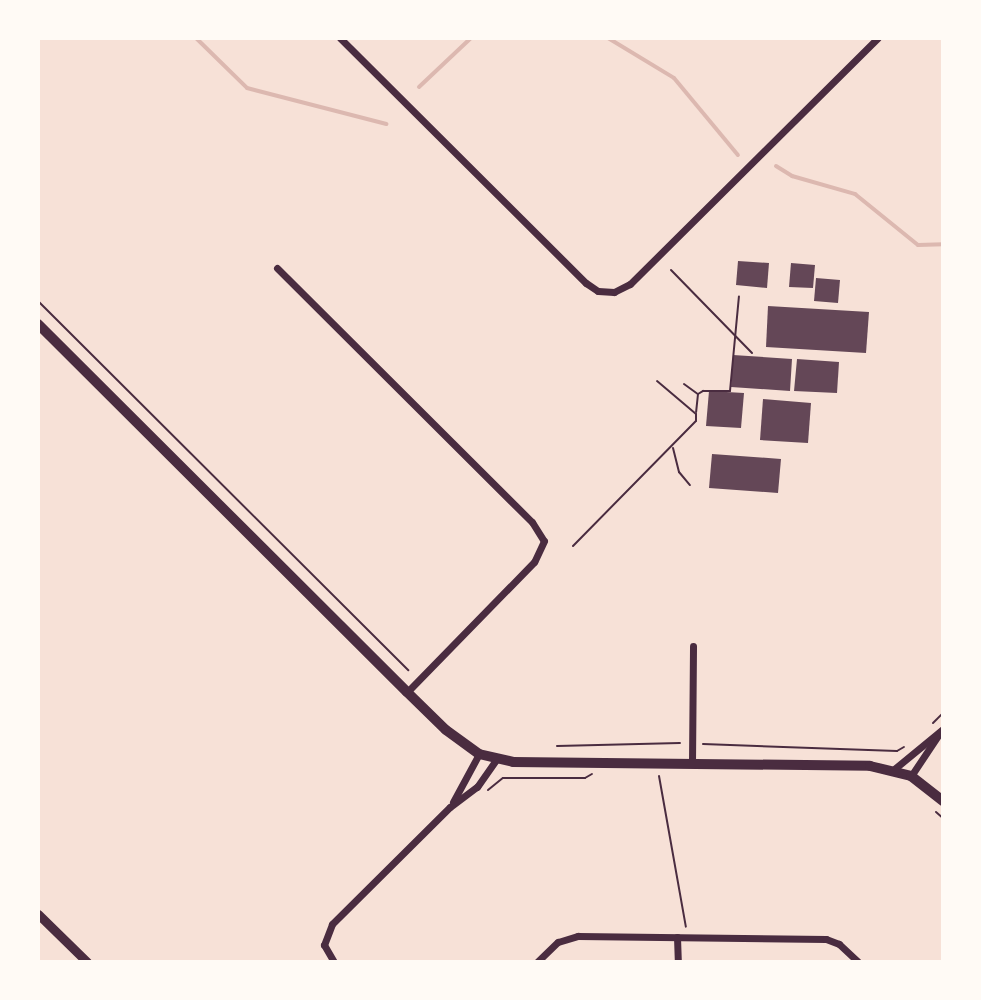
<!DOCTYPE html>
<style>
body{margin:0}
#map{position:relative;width:981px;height:1000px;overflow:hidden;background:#f7e1d7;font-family:Montserrat,sans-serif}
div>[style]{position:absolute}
.stream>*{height:4px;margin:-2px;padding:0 2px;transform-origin:2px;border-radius:2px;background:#dcb8b0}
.building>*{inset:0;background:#644757}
.path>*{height:2px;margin:-1px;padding:0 1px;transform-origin:1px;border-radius:1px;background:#4a2c40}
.minor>*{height:7px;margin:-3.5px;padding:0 3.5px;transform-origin:3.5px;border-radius:3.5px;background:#4a2c40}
.tertiary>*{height:9px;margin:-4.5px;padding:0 4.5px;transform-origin:4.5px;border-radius:4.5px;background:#4a2c40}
.secondary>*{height:10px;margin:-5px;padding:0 5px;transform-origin:5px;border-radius:5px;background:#4a2c40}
span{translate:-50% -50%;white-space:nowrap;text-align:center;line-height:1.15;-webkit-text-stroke:6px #fffaf5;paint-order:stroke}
.frame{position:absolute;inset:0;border:40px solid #fffaf5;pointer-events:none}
</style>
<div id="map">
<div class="stream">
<i style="left:196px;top:38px;width:71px;rotate:44.4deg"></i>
<i style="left:247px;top:88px;width:144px;rotate:14.5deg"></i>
<i style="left:608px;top:38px;width:77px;rotate:31.2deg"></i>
<i style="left:674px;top:78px;width:100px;rotate:50.3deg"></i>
<i style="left:419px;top:87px;width:71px;rotate:-43.3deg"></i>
<i style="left:776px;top:166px;width:19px;rotate:32deg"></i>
<i style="left:792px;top:176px;width:66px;rotate:15.9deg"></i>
<i style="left:855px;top:194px;width:81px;rotate:39deg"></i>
<i style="left:918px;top:245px;width:25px;rotate:-2deg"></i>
</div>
<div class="building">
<i style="clip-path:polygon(738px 261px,769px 263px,767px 288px,736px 285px)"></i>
<i style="clip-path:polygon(791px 263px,815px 265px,813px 288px,789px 287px)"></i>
<i style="clip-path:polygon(816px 278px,840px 280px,838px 303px,814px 301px)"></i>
<i style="clip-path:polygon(768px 306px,869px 312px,866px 353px,766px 347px)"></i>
<i style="clip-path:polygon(733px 355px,792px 359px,790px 391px,731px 387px)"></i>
<i style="clip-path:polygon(797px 359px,839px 362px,837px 393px,794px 391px)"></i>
<i style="clip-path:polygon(709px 391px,744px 393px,741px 428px,706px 426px)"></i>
<i style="clip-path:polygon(763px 399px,811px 403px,808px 443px,760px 440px)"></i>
<i style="clip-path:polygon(712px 454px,781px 459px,778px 493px,709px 488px)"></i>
</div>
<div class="path">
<i style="left:671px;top:270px;width:116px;rotate:45.7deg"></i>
<i style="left:38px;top:301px;width:523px;rotate:44.92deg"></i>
<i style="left:684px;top:384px;width:17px;rotate:36deg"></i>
<i style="left:698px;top:394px;width:18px;rotate:96deg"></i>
<i style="left:698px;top:394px;width:6px;rotate:-31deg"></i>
<i style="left:703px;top:391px;width:27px"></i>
<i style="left:730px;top:391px;width:95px;rotate:-84.6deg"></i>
<i style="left:673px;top:448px;width:25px;rotate:76deg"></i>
<i style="left:679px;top:472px;width:17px;rotate:50deg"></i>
<i style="left:573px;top:546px;width:175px;rotate:-45.5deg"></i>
<i style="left:696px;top:421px;width:7px;rotate:-90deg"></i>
<i style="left:696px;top:414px;width:51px;rotate:-139.8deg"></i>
<i style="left:933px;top:723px;width:14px;rotate:-45deg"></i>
<i style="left:703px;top:744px;width:194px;rotate:2.1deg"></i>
<i style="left:897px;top:751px;width:8px;rotate:-30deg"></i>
<i style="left:557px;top:746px;width:123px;rotate:-1.4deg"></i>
<i style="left:659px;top:776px;width:153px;rotate:79.9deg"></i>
<i style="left:488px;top:790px;width:19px;rotate:-39deg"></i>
<i style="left:503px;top:778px;width:82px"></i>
<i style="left:585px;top:778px;width:8px;rotate:-30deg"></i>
<i style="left:936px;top:812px;width:9px;rotate:41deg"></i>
</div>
<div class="minor">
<i style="left:340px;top:38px;width:347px;rotate:44.9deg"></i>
<i style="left:586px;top:283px;width:14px;rotate:34deg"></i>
<i style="left:598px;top:291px;width:16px;rotate:4deg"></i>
<i style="left:614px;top:292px;width:18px;rotate:-27deg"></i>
<i style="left:630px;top:284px;width:349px;rotate:-44.8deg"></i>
<i style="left:277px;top:268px;width:360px;rotate:44.9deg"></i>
<i style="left:532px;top:522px;width:22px;rotate:58deg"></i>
<i style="left:544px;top:541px;width:23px;rotate:115deg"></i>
<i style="left:534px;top:562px;width:182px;rotate:134.3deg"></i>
<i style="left:692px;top:763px;width:117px;rotate:-89.5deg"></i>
<i style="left:893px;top:770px;width:65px;rotate:-39.4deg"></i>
<i style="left:911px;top:776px;width:54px;rotate:-56.3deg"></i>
<i style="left:453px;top:802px;width:55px;rotate:-61.6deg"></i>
<i style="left:677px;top:937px;width:25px;rotate:88deg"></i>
<i style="left:334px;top:962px;width:20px;rotate:-120deg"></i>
<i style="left:324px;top:945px;width:22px;rotate:-69deg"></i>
<i style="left:332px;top:924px;width:166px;rotate:-44.8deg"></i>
<i style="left:450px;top:807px;width:34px;rotate:-37deg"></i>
<i style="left:477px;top:787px;width:33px;rotate:-55deg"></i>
<i style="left:537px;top:962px;width:29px;rotate:-44deg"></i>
<i style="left:558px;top:942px;width:21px;rotate:-17deg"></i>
<i style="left:578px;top:936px;width:248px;rotate:0.7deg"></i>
<i style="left:826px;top:939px;width:14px;rotate:21deg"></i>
<i style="left:839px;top:944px;width:26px;rotate:43deg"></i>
</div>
<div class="tertiary">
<i style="left:38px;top:914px;width:69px;rotate:44.4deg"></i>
</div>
<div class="secondary">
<i style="left:38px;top:324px;width:521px;rotate:44.92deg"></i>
<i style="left:407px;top:692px;width:54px;rotate:44.3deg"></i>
<i style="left:446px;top:730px;width:41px;rotate:36deg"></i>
<i style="left:479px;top:754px;width:35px;rotate:13deg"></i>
<i style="left:513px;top:762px;width:357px;rotate:0.6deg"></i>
<i style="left:870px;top:766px;width:42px;rotate:13.7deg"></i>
<i style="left:911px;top:776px;width:41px;rotate:38deg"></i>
</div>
<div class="frame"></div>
</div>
